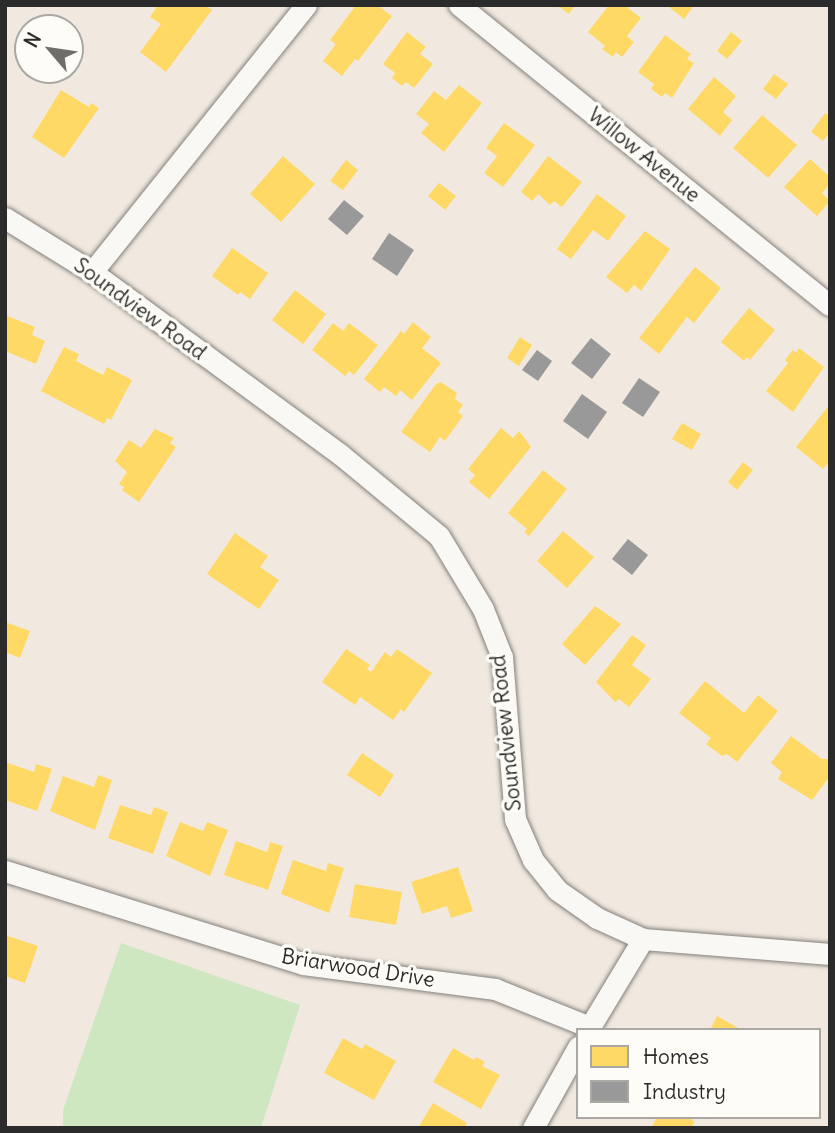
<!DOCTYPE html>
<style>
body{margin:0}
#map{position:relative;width:835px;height:1133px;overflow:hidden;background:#f1e9e0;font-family:Delius,sans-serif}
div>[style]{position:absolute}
.green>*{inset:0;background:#cfe7c0}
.homes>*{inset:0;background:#ffd966}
.industry>*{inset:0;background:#999}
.roads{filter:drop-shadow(0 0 2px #84807c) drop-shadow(0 0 2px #84807c)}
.minor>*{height:21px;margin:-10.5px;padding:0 10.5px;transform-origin:10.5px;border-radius:10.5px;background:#faf8f5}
span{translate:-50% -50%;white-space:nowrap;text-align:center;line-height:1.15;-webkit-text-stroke:7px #fdfcf7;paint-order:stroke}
.street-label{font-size:21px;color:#2b2b2b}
.frame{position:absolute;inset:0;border:7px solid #2b2b2b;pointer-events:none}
.legend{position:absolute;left:576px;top:1028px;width:245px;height:91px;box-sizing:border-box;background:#fdfcf7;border:2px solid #a9a8a5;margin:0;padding:9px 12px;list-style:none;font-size:21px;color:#2b2b2b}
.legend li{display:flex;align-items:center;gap:14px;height:35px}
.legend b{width:35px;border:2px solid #a9a8a5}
.north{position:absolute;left:14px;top:14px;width:70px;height:70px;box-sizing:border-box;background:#fdfcf7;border:2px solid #a9a8a5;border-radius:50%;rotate:299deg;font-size:19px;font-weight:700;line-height:28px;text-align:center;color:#2b2b2b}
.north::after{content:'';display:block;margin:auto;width:24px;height:32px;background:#706e6a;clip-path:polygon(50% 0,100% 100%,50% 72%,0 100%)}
</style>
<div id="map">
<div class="green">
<i style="clip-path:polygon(121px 943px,300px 1005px,261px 1128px,63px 1128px,63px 1110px)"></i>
</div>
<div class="homes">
<i style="clip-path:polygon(158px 5px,205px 5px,212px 10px,166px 72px,140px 52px,161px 24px,150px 17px)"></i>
<i style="clip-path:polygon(356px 5px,377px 5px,392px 16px,358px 61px,355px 59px,342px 76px,323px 61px,336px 44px,330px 40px)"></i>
<i style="clip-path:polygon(550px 5px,575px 5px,569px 14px,557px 5px,555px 8px)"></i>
<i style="clip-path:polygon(609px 5px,624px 5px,641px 18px,627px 36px,634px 42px,622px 57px,616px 52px,613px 57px,602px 49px,605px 46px,588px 32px)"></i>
<i style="clip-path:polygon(671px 5px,694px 5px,684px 19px,669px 7px)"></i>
<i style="clip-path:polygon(407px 32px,426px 47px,420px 54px,433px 64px,414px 88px,406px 82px,402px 86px,392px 78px,395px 73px,383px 64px)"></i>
<i style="clip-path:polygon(731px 32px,742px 41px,727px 59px,717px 51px)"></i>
<i style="clip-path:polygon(665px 35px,691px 54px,687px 59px,694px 63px,672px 98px,665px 93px,662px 97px,651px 89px,654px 84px,638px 72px)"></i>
<i style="clip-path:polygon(774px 74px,788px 84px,776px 99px,763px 89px)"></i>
<i style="clip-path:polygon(714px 77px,736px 96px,723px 112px,732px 120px,720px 136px,688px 109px)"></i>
<i style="clip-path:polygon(459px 85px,482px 103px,444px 152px,421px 133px,429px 124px,416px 114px,434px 91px,446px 100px)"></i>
<i style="clip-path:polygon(61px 90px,89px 107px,91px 103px,99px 108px,64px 158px,32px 137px)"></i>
<i style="clip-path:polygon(825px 113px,830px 117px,830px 132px,823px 141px,811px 132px)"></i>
<i style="clip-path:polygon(762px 115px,797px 145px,768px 178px,733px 148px)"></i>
<i style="clip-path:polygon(504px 123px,535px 145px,503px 187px,484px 173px,497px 156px,486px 148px)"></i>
<i style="clip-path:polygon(283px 156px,315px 184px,281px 222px,250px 194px)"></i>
<i style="clip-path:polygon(548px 156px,582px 182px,562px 207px,554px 201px,550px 205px,538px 194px,532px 201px,521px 192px)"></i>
<i style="clip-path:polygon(810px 159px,830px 177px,830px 184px,822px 193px,830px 201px,817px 216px,784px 187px)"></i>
<i style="clip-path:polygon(346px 160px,358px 170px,343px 190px,330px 181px)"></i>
<i style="clip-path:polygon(439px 183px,456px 196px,445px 210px,428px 196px)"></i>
<i style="clip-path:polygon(597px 194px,626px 216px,608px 241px,593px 230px,571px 259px,557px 249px)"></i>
<i style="clip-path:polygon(645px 231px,670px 249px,641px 291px,634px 285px,627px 293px,606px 277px)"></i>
<i style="clip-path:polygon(232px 248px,268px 273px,250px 299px,240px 292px,238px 295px,212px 276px)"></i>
<i style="clip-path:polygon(695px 267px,721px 288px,694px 323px,687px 317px,659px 354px,639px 338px)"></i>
<i style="clip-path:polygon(295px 290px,326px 314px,303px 344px,272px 320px)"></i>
<i style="clip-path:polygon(749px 308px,775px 330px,750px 360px,747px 357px,744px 361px,721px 342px)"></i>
<i style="clip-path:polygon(5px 315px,35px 327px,32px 335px,45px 341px,36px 364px,5px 351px)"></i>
<i style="clip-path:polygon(413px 322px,431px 337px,422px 348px,441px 363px,412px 400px,400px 390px,396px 396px,384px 387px,380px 392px,364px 379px,401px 331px,404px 334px)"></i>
<i style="clip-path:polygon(333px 323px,343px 331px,349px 323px,378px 345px,354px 375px,349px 371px,345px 376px,312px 350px)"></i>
<i style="clip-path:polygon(520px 337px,532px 345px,519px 366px,507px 358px)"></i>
<i style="clip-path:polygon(64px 347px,79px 354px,76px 361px,103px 375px,107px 367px,132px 380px,111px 420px,107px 418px,104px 424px,41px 391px)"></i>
<i style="clip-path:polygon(799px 348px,824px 367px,793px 412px,766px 391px,788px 363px,785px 360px,793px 350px,796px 353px)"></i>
<i style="clip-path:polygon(441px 382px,457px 393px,455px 399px,463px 405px,458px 412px,463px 416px,445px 441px,440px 437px,430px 452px,401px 432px,436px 384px)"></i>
<i style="clip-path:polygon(830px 404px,830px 461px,823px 469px,796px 447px)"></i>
<i style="clip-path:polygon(682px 423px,701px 434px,692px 450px,672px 439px)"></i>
<i style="clip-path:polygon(501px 428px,513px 438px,519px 431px,531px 447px,489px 499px,469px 482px,475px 475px,468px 469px)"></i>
<i style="clip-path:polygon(155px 429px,174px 438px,170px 443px,176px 447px,139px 502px,122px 490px,124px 487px,119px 484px,127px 472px,115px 461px,129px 440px,141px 448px)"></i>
<i style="clip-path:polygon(743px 462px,753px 470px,737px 490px,728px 482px)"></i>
<i style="clip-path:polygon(543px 470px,567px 489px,529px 536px,524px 532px,527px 529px,508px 513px)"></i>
<i style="clip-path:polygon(563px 531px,594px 557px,567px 588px,537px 561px)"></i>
<i style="clip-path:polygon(235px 533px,268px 556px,260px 567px,279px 580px,259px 609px,207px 574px)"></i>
<i style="clip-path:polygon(595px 606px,621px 624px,585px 665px,562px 644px)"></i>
<i style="clip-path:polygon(5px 622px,30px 631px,20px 658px,5px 652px)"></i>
<i style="clip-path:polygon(632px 635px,646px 645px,632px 665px,651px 679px,629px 707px,619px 699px,615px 702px,596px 682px)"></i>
<i style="clip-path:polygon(346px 649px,370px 665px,367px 669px,371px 672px,385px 652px,391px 657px,397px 649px,432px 673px,404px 712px,401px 709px,393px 720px,360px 697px,355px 705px,322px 682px)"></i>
<i style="clip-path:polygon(705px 681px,744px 713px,758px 695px,778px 711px,737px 762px,727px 754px,722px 756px,706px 744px,711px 738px,679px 713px)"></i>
<i style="clip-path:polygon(791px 736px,822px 759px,830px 759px,830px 776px,812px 800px,778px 779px,782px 772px,771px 763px)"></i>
<i style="clip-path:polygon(362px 753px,394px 775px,380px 797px,347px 775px)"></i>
<i style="clip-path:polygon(5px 762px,34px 772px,36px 764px,52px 769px,37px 811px,5px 800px)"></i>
<i style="clip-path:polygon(98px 775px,112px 780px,95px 830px,50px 811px,63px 776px,94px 787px)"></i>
<i style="clip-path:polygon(120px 805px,151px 815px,154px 807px,168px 812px,153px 854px,108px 838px)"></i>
<i style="clip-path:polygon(180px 822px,203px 831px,207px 822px,228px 830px,210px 876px,166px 856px)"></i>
<i style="clip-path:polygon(236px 841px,267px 852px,270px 842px,283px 846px,268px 890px,224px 875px)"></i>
<i style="clip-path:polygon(293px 860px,326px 871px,328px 863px,344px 868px,329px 913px,281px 894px)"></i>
<i style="clip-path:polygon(458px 867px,473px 911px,451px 918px,447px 906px,422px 914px,411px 882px)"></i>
<i style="clip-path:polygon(355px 884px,402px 892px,396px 925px,349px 917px)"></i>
<i style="clip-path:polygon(5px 935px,38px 946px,25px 983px,5px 976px)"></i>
<i style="clip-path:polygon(717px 1016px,742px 1030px,710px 1030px)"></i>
<i style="clip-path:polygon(343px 1038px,362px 1049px,365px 1044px,396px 1061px,374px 1100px,324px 1073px)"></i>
<i style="clip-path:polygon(453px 1048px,474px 1060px,476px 1057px,485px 1062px,482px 1066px,500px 1075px,481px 1109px,433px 1082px)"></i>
<i style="clip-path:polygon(433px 1103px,467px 1123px,464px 1128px,418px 1128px)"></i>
<i style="clip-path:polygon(657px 1117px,687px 1117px,695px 1122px,691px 1128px,651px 1128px)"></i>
</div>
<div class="industry">
<i style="clip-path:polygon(344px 200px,364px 216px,347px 235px,328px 219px)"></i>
<i style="clip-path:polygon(389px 233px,414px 250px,397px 276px,372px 259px)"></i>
<i style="clip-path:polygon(591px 338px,611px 354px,592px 379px,571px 363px)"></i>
<i style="clip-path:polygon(537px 350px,552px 361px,538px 381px,522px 370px)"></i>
<i style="clip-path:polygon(639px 378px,660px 392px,643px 417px,622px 403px)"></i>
<i style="clip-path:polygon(582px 394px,607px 412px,588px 439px,563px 421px)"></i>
<i style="clip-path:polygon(628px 539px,648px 555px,632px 575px,612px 559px)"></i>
</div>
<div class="roads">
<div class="minor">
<i style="left:459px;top:5px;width:477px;rotate:39deg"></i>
<i style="left:5px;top:218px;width:102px;rotate:31.8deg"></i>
<i style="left:92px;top:272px;width:309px;rotate:36.3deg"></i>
<i style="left:341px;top:455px;width:127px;rotate:39.6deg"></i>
<i style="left:439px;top:536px;width:85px;rotate:58.9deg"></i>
<i style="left:483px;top:609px;width:52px;rotate:68.4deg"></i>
<i style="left:502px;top:657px;width:163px;rotate:85.4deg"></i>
<i style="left:515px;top:819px;width:45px;rotate:66.3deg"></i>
<i style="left:533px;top:860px;width:38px;rotate:51deg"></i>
<i style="left:557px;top:890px;width:49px;rotate:35deg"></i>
<i style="left:597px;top:918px;width:51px;rotate:24.5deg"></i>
<i style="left:643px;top:939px;width:188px;rotate:4.6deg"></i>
<i style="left:92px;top:272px;width:342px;rotate:-51.3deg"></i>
<i style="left:5px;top:871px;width:312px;rotate:17.3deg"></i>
<i style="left:303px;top:964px;width:194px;rotate:7.4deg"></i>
<i style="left:495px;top:989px;width:102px;rotate:21.8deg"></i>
<i style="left:588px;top:1030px;width:106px;rotate:-58.9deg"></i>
<i style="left:533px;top:1128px;width:93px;rotate:-60.9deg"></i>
</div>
</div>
<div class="street-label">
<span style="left:644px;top:155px;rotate:39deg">Willow Avenue</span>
<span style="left:140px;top:309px;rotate:36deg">Soundview Road</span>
<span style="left:506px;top:733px;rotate:-96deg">Soundview Road</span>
<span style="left:358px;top:968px;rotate:9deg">Briarwood Drive</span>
</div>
<div class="frame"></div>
<ul class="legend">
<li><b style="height:19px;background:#ffd966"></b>Homes</li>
<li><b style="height:19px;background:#999"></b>Industry</li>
</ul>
<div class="north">N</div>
</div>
